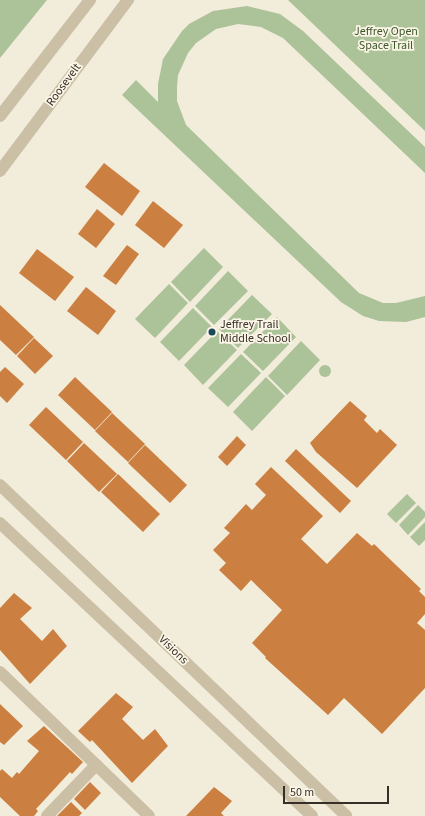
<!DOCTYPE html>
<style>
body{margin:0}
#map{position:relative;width:425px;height:816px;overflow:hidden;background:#f2ecda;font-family:"Source Sans 3",sans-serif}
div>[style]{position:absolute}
.green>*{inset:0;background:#acc299}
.round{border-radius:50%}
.building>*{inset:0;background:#cb7f40}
.minor>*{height:12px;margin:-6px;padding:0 6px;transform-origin:6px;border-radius:6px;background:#cbbfa5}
.dots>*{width:11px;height:11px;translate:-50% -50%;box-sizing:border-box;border:2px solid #faf5e6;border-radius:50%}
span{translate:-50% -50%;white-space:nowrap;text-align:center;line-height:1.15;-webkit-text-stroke:3.5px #faf5e6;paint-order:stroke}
.park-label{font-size:12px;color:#3c562a}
.street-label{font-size:12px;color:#372f27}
.poi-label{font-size:12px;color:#372f27}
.left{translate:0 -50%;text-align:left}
.scale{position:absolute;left:283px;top:786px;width:106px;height:18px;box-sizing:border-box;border:2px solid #372f27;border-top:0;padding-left:5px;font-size:12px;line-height:14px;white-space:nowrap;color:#372f27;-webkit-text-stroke:3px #faf5e6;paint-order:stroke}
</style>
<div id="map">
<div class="green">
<i style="clip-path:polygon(0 0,47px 0,0 58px)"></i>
<i style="clip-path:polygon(288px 0,425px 0,425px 131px)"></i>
<i style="clip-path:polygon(247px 6px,280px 14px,303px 31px,425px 147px,425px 173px,283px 38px,261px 27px,238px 24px,216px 29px,196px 43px,188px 53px,178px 75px,177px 87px,177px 101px,186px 125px,359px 293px,383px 303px,396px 303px,425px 296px,425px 317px,406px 322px,379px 321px,363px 316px,341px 302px,122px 95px,136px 80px,158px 102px,158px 84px,163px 59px,182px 31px,189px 24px,213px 11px)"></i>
<i style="clip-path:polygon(204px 248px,223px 267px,190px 302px,171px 282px)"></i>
<i style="clip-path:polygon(228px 271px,248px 291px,214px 325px,195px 306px)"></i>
<i style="clip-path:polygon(169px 284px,188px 303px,155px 338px,135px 319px)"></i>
<i style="clip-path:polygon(252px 295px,272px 314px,238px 348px,219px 329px)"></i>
<i style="clip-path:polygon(193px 308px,212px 327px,179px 361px,160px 342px)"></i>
<i style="clip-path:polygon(277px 317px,296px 337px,263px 371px,243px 352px)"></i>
<i style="clip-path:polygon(217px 331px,237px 350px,203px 385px,184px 365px)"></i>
<i style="clip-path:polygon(301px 341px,320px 360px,287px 395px,268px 376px)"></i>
<i style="clip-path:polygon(241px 354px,261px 373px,228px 407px,208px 388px)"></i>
<i class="round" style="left:319px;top:365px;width:12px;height:12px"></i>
<i style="clip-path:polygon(266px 377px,285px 396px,252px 431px,233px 412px)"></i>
<i style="clip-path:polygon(407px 494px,416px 503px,396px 523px,387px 514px)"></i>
<i style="clip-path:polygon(418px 505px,425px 512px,425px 517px,408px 535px,399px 525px)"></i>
<i style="clip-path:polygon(425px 522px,425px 540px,419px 546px,410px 537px)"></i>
</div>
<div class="building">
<i style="clip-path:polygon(104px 163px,140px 191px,122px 216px,85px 187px)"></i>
<i style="clip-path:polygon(153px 201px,183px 225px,164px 248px,135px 225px)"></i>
<i style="clip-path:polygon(97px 209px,115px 224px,96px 248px,78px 234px)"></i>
<i style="clip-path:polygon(127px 245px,139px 254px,116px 285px,103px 276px)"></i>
<i style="clip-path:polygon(37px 249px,74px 277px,55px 301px,19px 273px)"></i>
<i style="clip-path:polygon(86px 287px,116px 311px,98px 335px,67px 311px)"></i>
<i style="clip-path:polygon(0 305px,34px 337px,16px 355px,0 340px)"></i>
<i style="clip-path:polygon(34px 338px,53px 356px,35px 374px,17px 356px)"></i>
<i style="clip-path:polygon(5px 367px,24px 384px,7px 403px,0 396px,0 372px)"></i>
<i style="clip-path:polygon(75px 377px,112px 412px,95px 430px,58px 395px)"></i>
<i style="clip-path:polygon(350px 401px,367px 416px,364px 420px,377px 433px,380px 429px,397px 445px,357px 488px,316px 452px,310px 443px)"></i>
<i style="clip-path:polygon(46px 407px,83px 442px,66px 460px,29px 425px)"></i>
<i style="clip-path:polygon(112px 413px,145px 444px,128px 462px,95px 431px)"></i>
<i style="clip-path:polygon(237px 436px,246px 445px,227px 466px,218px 457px)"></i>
<i style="clip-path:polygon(84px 443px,117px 474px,99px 492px,67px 461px)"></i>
<i style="clip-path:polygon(145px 445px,187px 485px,170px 503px,128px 463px)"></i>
<i style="clip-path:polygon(296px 449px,351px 501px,340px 513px,285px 461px)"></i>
<i style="clip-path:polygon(271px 467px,323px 516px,301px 539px,327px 564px,357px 533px,372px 546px,374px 544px,421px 589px,419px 591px,425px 597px,425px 614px,417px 623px,425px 630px,425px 688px,382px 734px,344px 698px,328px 715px,265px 658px,266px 657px,252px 643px,282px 610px,251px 580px,241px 591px,219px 570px,226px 563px,213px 550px,230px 533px,224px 528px,246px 504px,252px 510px,266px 495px,255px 484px)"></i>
<i style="clip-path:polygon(118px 474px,160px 514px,143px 532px,101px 492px)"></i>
<i style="clip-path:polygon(14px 593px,32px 608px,20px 619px,42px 641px,53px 629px,67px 646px,30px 684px,0 650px,0 608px)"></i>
<i style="clip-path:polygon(116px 693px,133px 707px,122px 719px,143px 740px,155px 729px,168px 746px,132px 783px,92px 740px,90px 742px,78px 731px)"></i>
<i style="clip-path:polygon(0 704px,23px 726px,4px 745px,0 742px)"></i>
<i style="clip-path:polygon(44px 726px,83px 762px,72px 774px,70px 772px,36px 809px,38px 811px,34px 816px,20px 816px,0 797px,0 771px,2px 769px,12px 778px,17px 772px,19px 774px,39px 751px,27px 741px)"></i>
<i style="clip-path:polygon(90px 782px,101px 793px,85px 810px,74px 799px)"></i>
<i style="clip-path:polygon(214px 787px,232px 801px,221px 813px,224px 816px,186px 816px)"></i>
<i style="clip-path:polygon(71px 802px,82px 813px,79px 816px,57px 816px)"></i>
</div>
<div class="minor">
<i style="left:0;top:116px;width:147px;rotate:-52.2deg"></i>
<i style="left:0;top:171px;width:214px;rotate:-53.2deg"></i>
<i style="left:0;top:485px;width:479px;rotate:43.7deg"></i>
<i style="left:0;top:523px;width:428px;rotate:43.2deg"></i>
<i style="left:0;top:672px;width:207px;rotate:44deg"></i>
<i style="left:47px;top:816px;width:71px;rotate:-46.1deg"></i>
</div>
<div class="dots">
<i style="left:212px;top:332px;background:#1b485a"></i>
</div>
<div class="park-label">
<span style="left:386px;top:39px">Jeffrey Open<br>Space Trail</span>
</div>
<div class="street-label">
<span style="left:64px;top:85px;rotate:-54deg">Roosevelt</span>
<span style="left:173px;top:650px;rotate:44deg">Visions</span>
</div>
<div class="poi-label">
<span class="left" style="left:220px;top:332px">Jeffrey Trail<br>Middle School</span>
</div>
<div class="scale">50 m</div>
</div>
